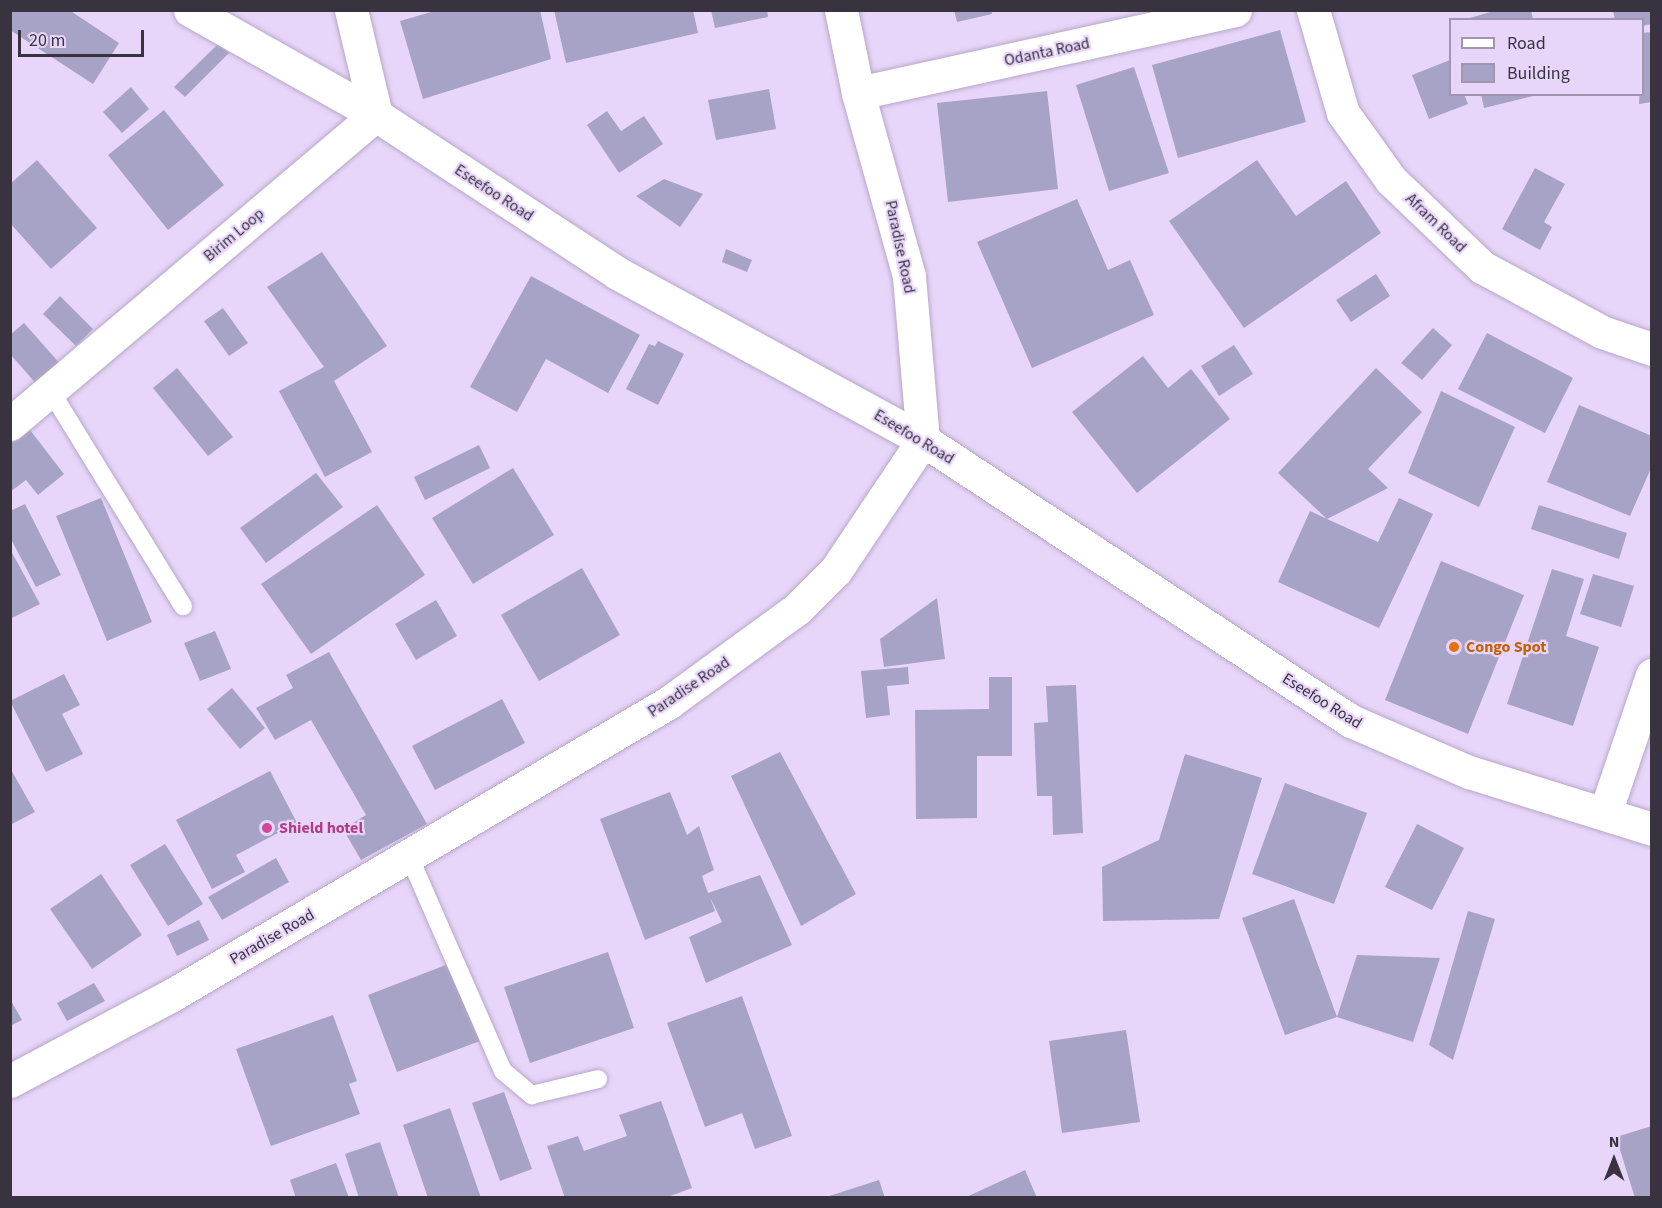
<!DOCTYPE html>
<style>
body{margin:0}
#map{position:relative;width:1662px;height:1208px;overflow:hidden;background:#e7d6f9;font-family:"Source Sans 3",sans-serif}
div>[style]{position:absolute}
.building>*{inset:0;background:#a7a3c6}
.roads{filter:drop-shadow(0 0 2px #b7a7c8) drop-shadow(0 0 2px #b7a7c8)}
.service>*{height:18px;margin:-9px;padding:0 9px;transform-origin:9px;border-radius:9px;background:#fff}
.minor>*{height:33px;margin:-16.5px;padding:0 16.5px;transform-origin:16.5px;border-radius:16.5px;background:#fff}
.dots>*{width:16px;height:16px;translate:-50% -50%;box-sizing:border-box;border:3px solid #e7d6f9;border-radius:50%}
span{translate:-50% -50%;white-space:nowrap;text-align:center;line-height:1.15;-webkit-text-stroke:4.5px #e7d6f9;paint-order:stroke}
.street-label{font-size:16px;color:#393340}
.food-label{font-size:16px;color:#c56008;font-weight:700}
.left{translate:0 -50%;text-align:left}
.hotel-label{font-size:16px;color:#b23c85;font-weight:700}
.frame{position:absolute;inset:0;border:12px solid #393340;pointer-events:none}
.legend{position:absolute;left:1449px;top:18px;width:195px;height:78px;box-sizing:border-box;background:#e7d6f9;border:2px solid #a195af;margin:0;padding:8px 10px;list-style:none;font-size:18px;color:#393340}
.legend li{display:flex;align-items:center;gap:12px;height:30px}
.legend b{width:30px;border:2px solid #a195af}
.north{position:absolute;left:1584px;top:1130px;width:60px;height:60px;-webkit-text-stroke:4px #e7d6f9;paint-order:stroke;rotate:0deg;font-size:16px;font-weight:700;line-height:24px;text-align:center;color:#393340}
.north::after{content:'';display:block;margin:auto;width:21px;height:27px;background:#393340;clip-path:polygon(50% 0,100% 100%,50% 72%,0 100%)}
.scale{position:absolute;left:18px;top:30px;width:126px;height:27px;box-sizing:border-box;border:3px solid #393340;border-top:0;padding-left:8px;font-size:18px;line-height:21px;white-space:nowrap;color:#393340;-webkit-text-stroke:4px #e7d6f9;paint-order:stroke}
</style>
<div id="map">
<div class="building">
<i style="clip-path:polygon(10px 10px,69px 10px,119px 43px,93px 84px,10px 30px)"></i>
<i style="clip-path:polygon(438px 10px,540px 10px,551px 59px,423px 99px,400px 21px)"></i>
<i style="clip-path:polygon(554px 10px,693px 10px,698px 33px,566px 63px)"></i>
<i style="clip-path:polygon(711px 10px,767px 10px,768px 17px,715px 28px)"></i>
<i style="clip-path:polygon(954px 10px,991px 10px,992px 14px,957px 22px)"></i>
<i style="clip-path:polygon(1497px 10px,1531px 10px,1533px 20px,1463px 20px)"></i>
<i style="clip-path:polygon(1613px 10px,1652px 10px,1652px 24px,1642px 26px,1642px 20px,1615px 20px)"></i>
<i style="clip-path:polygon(1280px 30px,1306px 122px,1178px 158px,1152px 65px)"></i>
<i style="clip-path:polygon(1652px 32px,1652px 102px,1639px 104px,1642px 33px)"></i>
<i style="clip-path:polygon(218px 44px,229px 53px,185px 97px,174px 87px)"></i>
<i style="clip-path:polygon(1450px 60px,1450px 94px,1464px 94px,1468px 104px,1429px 119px,1412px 75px)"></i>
<i style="clip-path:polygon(1134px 67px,1169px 173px,1109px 191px,1076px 85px)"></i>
<i style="clip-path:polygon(131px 87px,149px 109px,122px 133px,103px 112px)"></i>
<i style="clip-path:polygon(769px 89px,776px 129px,716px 140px,708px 100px)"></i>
<i style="clip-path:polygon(1047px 91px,1058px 189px,948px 202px,937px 103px)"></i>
<i style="clip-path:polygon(1481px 94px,1537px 94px,1537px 95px,1484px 108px)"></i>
<i style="clip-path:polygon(164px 110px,224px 185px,168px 230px,108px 155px)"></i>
<i style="clip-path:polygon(607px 111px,621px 131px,644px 116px,663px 144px,619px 173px,587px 125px)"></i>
<i style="clip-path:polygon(37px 160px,97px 228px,51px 269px,10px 223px,10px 184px)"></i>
<i style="clip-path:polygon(1257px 160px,1296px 216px,1346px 181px,1381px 233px,1244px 328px,1169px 221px)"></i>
<i style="clip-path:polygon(1535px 168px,1565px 184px,1544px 222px,1552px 227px,1540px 250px,1502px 229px)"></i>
<i style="clip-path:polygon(664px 179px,703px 194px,680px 227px,636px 196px)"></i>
<i style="clip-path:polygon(1077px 199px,1108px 270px,1130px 260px,1154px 315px,1032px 368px,977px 242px)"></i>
<i style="clip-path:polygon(726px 249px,752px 260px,747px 272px,722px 262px)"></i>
<i style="clip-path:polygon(322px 252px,387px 346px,334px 381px,372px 452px,325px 477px,279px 391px,324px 367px,267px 287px)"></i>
<i style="clip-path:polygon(1376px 274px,1390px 296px,1351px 322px,1336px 300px)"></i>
<i style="clip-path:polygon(531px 276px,640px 335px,608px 393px,546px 359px,517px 412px,470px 387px)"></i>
<i style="clip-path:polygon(60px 296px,93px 329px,76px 346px,43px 314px)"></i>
<i style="clip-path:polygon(223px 308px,248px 343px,229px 356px,204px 321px)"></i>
<i style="clip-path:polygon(24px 323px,63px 367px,39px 387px,10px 354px,10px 335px)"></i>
<i style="clip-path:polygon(1433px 328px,1452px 345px,1422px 380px,1401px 363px)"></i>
<i style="clip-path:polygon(1487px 333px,1573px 378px,1545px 433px,1458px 389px)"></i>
<i style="clip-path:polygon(658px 341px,684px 354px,658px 405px,626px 389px,649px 344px,655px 346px)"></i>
<i style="clip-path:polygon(1234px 345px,1253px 374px,1219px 396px,1201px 366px)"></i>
<i style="clip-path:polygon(1143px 356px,1168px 388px,1191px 369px,1230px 419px,1137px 493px,1072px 412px)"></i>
<i style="clip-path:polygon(177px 368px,233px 437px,208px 456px,153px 388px)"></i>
<i style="clip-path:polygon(1376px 368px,1422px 412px,1368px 469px,1388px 488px,1327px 519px,1378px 542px,1399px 498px,1433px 514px,1379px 628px,1278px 582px,1310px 511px,1327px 519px,1278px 473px)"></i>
<i style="clip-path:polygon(1441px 391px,1515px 427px,1479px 507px,1408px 473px)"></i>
<i style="clip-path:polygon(1579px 405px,1652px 436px,1652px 466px,1630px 516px,1547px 482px)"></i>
<i style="clip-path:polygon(30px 430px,64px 474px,38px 495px,26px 480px,10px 492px,10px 444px)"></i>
<i style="clip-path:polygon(479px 445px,490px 468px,425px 500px,414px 477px)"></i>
<i style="clip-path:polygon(513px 468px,554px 535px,473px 584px,432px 518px)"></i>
<i style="clip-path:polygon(316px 473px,343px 507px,266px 563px,240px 528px)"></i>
<i style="clip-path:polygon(101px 498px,152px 622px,107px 641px,56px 516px)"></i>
<i style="clip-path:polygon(25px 504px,61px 575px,36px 587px,10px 537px,10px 511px)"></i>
<i style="clip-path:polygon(377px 505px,425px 575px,311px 654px,261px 584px)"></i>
<i style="clip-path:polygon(1539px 505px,1627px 533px,1619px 559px,1531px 529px)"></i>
<i style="clip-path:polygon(10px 549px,40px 604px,10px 619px)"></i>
<i style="clip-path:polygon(1441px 561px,1524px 595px,1468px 734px,1385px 700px)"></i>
<i style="clip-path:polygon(582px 568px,620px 635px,539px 681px,501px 615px)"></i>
<i style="clip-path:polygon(1552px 569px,1584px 579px,1566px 636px,1599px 647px,1573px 726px,1507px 704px)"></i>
<i style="clip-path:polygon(1593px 574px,1634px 586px,1621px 627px,1580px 614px)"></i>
<i style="clip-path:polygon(937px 598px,945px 659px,884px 667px,880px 639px)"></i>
<i style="clip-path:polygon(436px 600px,457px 636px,416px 660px,395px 624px)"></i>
<i style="clip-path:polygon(215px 631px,231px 669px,200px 681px,184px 643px)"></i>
<i style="clip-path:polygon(329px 652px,427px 824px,361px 860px,343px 829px,366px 815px,311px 720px,275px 740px,256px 708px,293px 688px,286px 675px)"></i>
<i style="clip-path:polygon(908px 667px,909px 684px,887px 686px,890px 715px,866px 718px,861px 671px)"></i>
<i style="clip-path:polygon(64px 674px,80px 705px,62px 714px,83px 754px,46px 772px,10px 701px)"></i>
<i style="clip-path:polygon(989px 677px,1012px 677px,1012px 756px,977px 756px,977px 818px,916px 819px,915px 710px,989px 709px)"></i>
<i style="clip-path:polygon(1076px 685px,1083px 833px,1053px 835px,1052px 796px,1037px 796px,1034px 723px,1048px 722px,1046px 686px)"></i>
<i style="clip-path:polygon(232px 688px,265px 728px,240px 749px,207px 709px)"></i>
<i style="clip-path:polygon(502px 699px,525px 743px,435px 790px,412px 746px)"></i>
<i style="clip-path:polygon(780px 752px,856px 894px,801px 926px,731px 776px)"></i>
<i style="clip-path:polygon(1185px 754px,1262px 778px,1219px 919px,1103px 921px,1102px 867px,1159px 840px)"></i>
<i style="clip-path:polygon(10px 768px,35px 812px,10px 825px)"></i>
<i style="clip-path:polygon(270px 771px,297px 823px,236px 855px,245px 872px,212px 889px,176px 820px)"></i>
<i style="clip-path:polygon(1285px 783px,1367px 813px,1334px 904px,1252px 874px)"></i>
<i style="clip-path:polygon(670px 792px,687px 835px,699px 826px,714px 870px,702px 876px,708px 893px,760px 875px,792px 945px,706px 983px,689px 937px,722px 922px,710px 897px,715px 911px,645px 940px,600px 819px)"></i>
<i style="clip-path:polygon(1417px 824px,1464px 848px,1432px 910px,1385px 887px)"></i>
<i style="clip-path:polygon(165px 844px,203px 904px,168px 926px,130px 865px)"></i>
<i style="clip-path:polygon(276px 858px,289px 882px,222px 920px,208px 897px)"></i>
<i style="clip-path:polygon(101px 874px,142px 935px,92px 969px,50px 909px)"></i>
<i style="clip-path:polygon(1294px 899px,1337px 1017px,1285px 1035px,1242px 918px)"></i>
<i style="clip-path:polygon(1468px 911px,1495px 919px,1453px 1060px,1429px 1045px)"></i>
<i style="clip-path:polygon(199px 920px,209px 940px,177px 956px,167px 935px)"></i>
<i style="clip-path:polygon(608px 952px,634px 1028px,530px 1063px,504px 987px)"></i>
<i style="clip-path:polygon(1357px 955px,1440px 958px,1413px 1042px,1337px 1017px)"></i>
<i style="clip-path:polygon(451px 963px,480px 1041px,397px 1072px,368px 995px)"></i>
<i style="clip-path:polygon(94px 983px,105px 1001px,67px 1021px,57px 1003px)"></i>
<i style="clip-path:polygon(742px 996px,792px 1136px,755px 1149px,742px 1113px,705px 1127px,667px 1023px)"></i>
<i style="clip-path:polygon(10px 999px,22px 1020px,10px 1026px)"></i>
<i style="clip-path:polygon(333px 1015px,357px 1081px,349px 1084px,360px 1114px,271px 1146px,236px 1049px)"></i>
<i style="clip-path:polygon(1126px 1030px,1140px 1122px,1062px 1133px,1049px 1041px)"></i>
<i style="clip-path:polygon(504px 1092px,532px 1169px,500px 1181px,472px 1103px)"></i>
<i style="clip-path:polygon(661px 1101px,692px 1188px,665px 1198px,565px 1198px,547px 1146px,578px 1136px,584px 1151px,627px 1136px,619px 1115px)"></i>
<i style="clip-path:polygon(450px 1108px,481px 1198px,428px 1198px,403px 1125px)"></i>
<i style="clip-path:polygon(1652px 1126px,1652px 1198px,1635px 1198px,1616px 1137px)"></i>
<i style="clip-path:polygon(380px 1142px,399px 1198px,359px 1198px,345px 1154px)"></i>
<i style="clip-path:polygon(336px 1163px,349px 1198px,296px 1198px,290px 1180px)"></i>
<i style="clip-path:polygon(1025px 1170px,1037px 1198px,964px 1198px)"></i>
<i style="clip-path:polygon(879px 1180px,885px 1198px,827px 1198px,826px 1197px)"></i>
</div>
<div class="roads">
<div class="service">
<i style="left:50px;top:390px;width:254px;rotate:58.4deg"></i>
<i style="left:409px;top:856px;width:235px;rotate:66.4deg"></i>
<i style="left:503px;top:1071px;width:38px;rotate:40deg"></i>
<i style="left:532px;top:1095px;width:68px;rotate:-13.6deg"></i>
</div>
<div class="minor">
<i style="left:190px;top:10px;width:214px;rotate:29.4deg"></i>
<i style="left:376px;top:115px;width:288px;rotate:33.2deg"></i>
<i style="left:617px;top:273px;width:349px;rotate:28.6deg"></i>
<i style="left:923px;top:440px;width:512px;rotate:33.29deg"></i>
<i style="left:1351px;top:721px;width:129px;rotate:23.4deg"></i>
<i style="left:1469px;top:772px;width:192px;rotate:17.3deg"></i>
<i style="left:351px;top:10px;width:108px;rotate:76.6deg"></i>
<i style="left:1313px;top:10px;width:107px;rotate:73.8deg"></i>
<i style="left:1343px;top:113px;width:82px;rotate:54.4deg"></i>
<i style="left:1391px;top:180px;width:126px;rotate:43.7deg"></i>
<i style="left:1482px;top:267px;width:136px;rotate:28.4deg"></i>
<i style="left:1602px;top:332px;width:53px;rotate:18.8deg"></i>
<i style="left:858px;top:93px;width:386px;rotate:-12.4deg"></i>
<i style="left:10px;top:424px;width:479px;rotate:-40.2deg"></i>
<i style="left:1605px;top:813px;width:146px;rotate:-71.2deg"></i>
<i style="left:10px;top:1081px;width:183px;rotate:-28deg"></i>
<i style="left:172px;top:995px;width:576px;rotate:-30.49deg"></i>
<i style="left:668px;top:703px;width:160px;rotate:-36.1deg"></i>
<i style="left:797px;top:609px;width:55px;rotate:-45deg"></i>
<i style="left:836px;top:570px;width:156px;rotate:-56.2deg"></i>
<i style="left:923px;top:440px;width:165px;rotate:-94.9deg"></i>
<i style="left:909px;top:276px;width:190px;rotate:-105.6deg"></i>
<i style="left:858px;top:93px;width:85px;rotate:-101.6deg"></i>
</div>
</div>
<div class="dots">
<i style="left:1454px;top:647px;background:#e8710a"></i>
<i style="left:267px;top:828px;background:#d1479c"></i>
</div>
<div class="street-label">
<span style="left:1047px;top:52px;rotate:-12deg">Odanta Road</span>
<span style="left:494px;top:193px;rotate:33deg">Eseefoo Road</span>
<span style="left:1436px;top:223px;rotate:44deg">Afram Road</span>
<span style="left:234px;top:235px;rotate:-40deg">Birim Loop</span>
<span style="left:900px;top:247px;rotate:78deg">Paradise Road</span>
<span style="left:914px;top:437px;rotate:31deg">Eseefoo Road</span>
<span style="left:689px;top:687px;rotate:-34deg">Paradise Road</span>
<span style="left:1322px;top:701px;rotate:32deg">Eseefoo Road</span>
<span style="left:272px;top:937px;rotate:-30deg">Paradise Road</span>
</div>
<div class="food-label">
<span class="left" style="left:1466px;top:647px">Congo Spot</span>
</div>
<div class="hotel-label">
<span class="left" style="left:279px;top:828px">Shield hotel</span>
</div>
<div class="frame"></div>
<ul class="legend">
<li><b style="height:8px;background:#fff"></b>Road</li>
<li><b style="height:16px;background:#a7a3c6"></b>Building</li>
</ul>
<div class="north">N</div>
<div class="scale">20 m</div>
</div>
